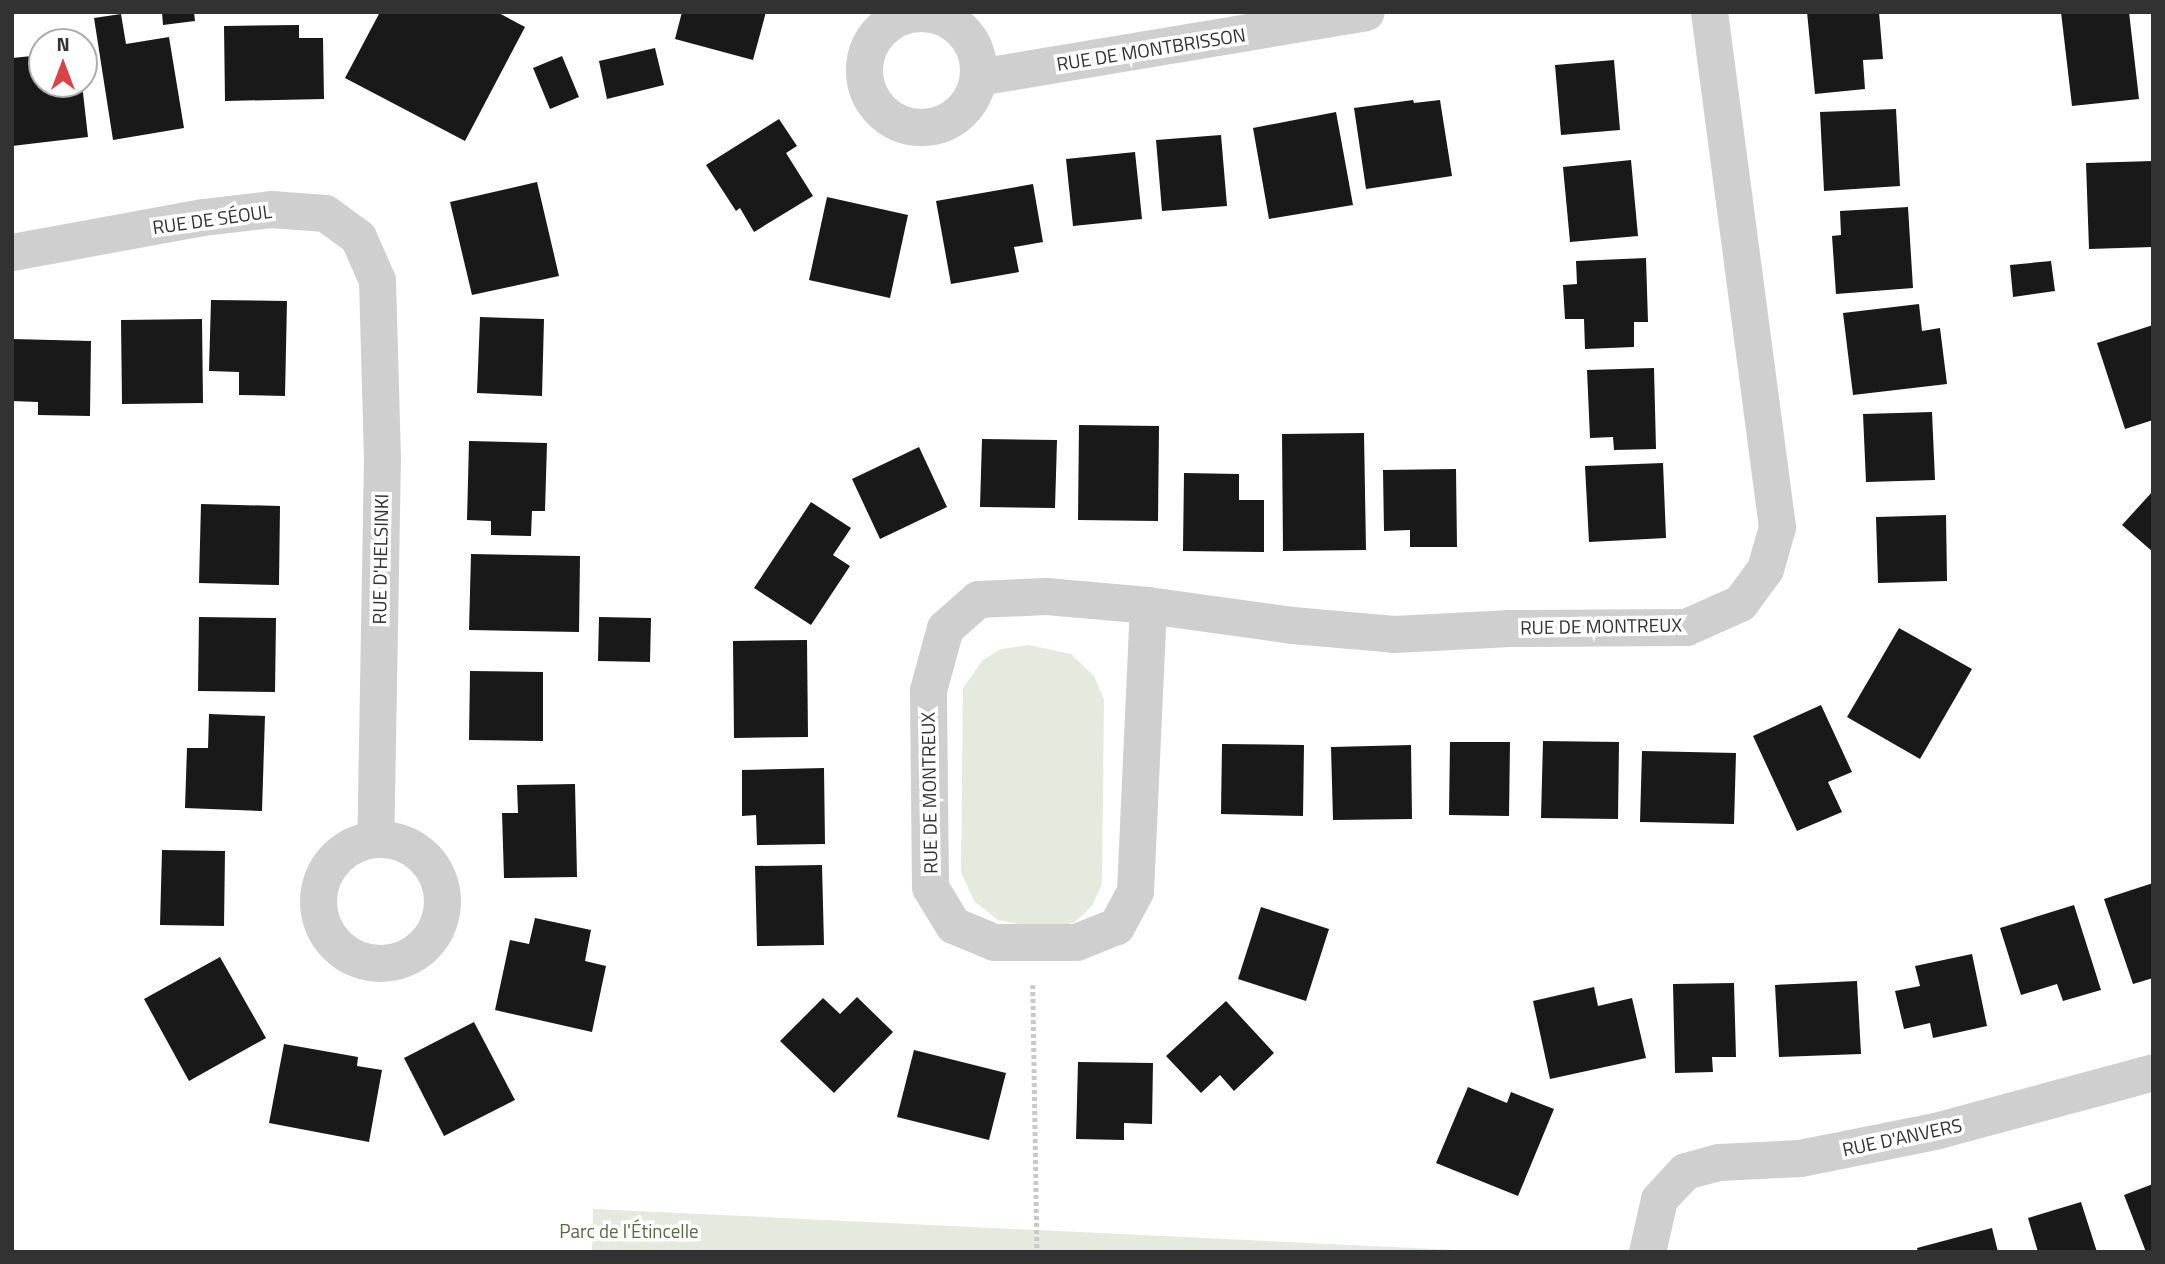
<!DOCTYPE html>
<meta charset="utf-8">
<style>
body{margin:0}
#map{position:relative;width:2165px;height:1264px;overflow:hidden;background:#fff;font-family:"Titillium Web",sans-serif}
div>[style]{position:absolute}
.green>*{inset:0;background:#e4eade}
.building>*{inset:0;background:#191919}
.path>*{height:4.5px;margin-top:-2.25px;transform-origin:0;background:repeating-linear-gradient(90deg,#c9c9c9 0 3.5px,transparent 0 7px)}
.street>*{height:37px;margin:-18.5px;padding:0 18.5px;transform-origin:18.5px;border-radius:18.5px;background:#cfcfcf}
.street>.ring{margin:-18.5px;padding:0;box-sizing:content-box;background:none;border:37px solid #cfcfcf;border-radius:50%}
span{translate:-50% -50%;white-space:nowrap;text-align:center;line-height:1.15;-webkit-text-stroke:7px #fff;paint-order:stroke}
.street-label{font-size:19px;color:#323232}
.park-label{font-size:19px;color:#546c41}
.frame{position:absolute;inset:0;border:14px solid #323232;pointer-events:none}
.north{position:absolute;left:28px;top:28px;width:70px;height:70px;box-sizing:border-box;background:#fff;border:2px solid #adadad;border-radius:50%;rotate:0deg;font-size:19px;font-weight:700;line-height:28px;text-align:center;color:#323232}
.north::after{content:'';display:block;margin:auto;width:24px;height:32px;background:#db4248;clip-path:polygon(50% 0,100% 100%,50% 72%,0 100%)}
</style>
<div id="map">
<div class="green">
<i style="clip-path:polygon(1029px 645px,1071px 654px,1094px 676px,1104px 700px,1102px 884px,1092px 906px,1075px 922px,1047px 930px,998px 920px,974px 901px,961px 872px,963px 688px,983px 660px,1001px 649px)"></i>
<i style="clip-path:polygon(593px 1209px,1499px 1252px,592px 1252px)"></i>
</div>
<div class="building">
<i style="clip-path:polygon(162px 12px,194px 12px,195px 21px,163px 25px)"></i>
<i style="clip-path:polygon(380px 12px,497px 12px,525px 27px,465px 141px,345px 78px)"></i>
<i style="clip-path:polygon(682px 12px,766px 12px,753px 60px,675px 39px)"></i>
<i style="clip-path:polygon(1807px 12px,1879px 12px,1883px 59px,1863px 60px,1865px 89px,1815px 94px)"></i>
<i style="clip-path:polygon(2061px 12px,2129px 12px,2139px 99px,2072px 106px)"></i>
<i style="clip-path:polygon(121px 14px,126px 44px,169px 37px,184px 128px,113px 140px,94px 18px)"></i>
<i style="clip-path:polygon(299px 25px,299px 38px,323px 38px,324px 99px,225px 101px,224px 26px)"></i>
<i style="clip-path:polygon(655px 48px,664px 85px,607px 99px,599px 61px)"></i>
<i style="clip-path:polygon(42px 55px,42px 84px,82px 84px,88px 137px,12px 146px,12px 58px)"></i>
<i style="clip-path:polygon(562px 56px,579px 97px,550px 109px,533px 68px)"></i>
<i style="clip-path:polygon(1614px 60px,1620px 130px,1561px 135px,1555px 65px)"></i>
<i style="clip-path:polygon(1413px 100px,1414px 103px,1440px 100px,1452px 176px,1366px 189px,1354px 108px)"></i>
<i style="clip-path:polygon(1896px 109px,1900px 186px,1824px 191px,1820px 112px)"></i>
<i style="clip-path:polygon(1336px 112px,1353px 205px,1269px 219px,1253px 128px)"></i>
<i style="clip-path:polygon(779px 119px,797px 146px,786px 153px,813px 196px,754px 232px,740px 208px,736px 211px,706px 165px)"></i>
<i style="clip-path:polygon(1221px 135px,1227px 206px,1162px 211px,1156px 140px)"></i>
<i style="clip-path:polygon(1135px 152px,1142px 219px,1073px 226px,1066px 159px)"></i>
<i style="clip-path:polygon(1631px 160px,1638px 236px,1570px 242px,1563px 167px)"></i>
<i style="clip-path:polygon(2153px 161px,2153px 247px,2089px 249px,2086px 163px)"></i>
<i style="clip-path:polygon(537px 182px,559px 276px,472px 295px,450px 202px)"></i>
<i style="clip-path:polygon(1033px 184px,1043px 242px,1014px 247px,1019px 272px,951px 284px,936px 201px)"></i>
<i style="clip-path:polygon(827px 197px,908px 215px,890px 298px,809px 280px)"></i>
<i style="clip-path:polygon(1908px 207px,1913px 288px,1836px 294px,1832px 236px,1841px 235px,1840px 211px)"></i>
<i style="clip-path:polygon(1646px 258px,1648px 322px,1634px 322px,1634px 347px,1585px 349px,1584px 319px,1565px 319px,1563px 285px,1577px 284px,1576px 261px)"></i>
<i style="clip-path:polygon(2051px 261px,2055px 291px,2013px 297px,2010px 265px)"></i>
<i style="clip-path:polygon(211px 300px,287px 301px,285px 396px,239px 395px,239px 372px,209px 371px)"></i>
<i style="clip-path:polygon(1919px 304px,1922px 331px,1940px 328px,1947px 384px,1853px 395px,1843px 313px)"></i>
<i style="clip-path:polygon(480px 317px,544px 319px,542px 396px,477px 393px)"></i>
<i style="clip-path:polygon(202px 319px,203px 403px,122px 404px,121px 320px)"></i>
<i style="clip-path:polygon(2153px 325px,2153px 420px,2125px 429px,2097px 343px)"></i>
<i style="clip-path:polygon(12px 339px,91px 341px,90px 416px,38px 415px,38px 402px,12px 401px)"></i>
<i style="clip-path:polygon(1654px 368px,1656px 449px,1614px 450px,1613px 437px,1590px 438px,1587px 370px)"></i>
<i style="clip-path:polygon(1932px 412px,1935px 480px,1866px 482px,1863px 414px)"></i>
<i style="clip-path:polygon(1079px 425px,1159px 426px,1158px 521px,1078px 520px)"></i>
<i style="clip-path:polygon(1364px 433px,1366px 550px,1283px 551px,1282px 434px)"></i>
<i style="clip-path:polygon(982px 439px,1057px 440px,1055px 508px,980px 507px)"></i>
<i style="clip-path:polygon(469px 441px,547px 443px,545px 511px,532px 511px,531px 536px,491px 535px,491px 521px,467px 520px)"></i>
<i style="clip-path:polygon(919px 447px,947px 507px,880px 539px,852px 479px)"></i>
<i style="clip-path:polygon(1663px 463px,1666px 538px,1589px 542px,1585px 466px)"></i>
<i style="clip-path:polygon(1456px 469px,1457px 547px,1410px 547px,1410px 530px,1384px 531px,1383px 470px)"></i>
<i style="clip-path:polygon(1184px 473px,1239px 474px,1239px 500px,1264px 500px,1264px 552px,1183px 551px)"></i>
<i style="clip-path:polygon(2153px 491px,2153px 552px,2122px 525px)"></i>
<i style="clip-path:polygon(811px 502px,851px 528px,833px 555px,850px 566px,811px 625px,754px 588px)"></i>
<i style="clip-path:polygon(201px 504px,280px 506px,279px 585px,199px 583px)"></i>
<i style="clip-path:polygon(1946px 515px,1947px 581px,1878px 583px,1876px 517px)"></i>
<i style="clip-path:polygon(471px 554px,580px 556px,579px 632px,469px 630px)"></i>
<i style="clip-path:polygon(199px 617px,276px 618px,275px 692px,198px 691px)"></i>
<i style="clip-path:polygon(599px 617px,651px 618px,650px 662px,598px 661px)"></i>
<i style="clip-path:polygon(1899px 628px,1972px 669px,1920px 759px,1847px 717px)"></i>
<i style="clip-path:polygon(807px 640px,808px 737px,734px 738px,733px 641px)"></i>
<i style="clip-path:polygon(470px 671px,543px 672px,543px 741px,469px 740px)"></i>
<i style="clip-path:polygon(1821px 705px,1852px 772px,1828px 782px,1842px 812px,1797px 831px,1753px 736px)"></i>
<i style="clip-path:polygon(209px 714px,265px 716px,262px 811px,185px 808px,187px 748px,208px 748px)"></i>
<i style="clip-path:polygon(1543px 741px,1619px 742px,1618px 819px,1541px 818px)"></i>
<i style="clip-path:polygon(1450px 742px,1510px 742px,1509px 816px,1449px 815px)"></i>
<i style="clip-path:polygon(1222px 744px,1304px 745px,1303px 816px,1221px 814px)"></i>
<i style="clip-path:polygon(1411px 745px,1412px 819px,1333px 820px,1331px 747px)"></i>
<i style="clip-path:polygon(1642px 751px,1736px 753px,1734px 824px,1640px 822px)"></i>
<i style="clip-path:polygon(824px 768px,825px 844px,757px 845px,756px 815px,742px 816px,742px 770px)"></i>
<i style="clip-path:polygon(575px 784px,577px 877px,504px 878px,502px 813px,518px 813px,517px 785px)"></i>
<i style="clip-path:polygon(162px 850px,225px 851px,224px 926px,160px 925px)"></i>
<i style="clip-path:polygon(822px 865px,824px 945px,757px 946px,755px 866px)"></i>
<i style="clip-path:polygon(2153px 883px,2153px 978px,2133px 984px,2104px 899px)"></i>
<i style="clip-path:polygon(2074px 905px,2101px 990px,2063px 1001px,2057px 984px,2021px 995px,2000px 928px)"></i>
<i style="clip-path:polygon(1261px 907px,1329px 929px,1306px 1001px,1238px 979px)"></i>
<i style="clip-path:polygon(535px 918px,591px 930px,585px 961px,606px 966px,592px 1032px,495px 1010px,510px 940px,529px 944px)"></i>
<i style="clip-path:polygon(1972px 954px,1987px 1026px,1933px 1038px,1930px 1023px,1904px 1029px,1895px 991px,1920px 986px,1915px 966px)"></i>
<i style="clip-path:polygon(220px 957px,266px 1038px,189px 1081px,144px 999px)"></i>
<i style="clip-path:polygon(1857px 981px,1861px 1054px,1779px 1057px,1775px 985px)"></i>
<i style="clip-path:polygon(1734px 983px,1736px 1057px,1712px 1057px,1713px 1072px,1675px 1073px,1673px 984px)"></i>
<i style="clip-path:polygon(1594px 987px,1598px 1006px,1632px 998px,1646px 1058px,1550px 1079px,1533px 1001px)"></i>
<i style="clip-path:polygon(857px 997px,893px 1032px,834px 1093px,780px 1041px,823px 998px,840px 1014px)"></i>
<i style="clip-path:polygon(1226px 1001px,1274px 1053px,1234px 1091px,1220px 1075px,1201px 1093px,1166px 1056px)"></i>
<i style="clip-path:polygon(474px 1022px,515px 1100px,444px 1136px,404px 1058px)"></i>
<i style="clip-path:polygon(284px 1044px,358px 1057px,357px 1066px,382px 1070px,369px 1142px,269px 1123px)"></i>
<i style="clip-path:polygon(914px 1050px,1006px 1073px,989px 1140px,897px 1117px)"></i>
<i style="clip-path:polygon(1078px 1062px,1153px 1063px,1152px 1124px,1124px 1123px,1124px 1140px,1076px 1139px)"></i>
<i style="clip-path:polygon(1468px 1087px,1507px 1103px,1511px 1092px,1554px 1109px,1518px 1196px,1436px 1163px)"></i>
<i style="clip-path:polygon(2153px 1184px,2153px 1252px,2146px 1252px,2124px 1195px)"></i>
<i style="clip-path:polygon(2081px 1202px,2097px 1252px,2038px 1252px,2028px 1218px)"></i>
<i style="clip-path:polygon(1992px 1228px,1998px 1252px,1918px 1252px,1917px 1248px)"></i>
</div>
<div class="path">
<i style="left:1033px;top:985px;width:267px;rotate:89.1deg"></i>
</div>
<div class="street">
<i class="ring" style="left:864px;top:13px;width:77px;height:77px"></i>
<i style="left:978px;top:77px;width:393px;rotate:-9.5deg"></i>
<i style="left:12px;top:252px;width:194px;rotate:-10.4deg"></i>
<i style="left:203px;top:217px;width:68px;rotate:-6.7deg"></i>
<i style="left:271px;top:209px;width:54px;rotate:4.2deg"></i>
<i style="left:325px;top:213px;width:41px;rotate:36deg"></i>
<i style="left:358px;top:237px;width:47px;rotate:66.2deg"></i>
<i style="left:377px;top:280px;width:176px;rotate:88.4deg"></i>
<i style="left:382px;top:456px;width:382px;rotate:91deg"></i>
<i style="left:1148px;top:605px;width:286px;rotate:92.6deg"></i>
<i style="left:1135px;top:891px;width:40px;rotate:118deg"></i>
<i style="left:1116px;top:926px;width:43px;rotate:158.2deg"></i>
<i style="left:1076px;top:942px;width:82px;rotate:180deg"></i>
<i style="left:994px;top:942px;width:44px;rotate:-157.5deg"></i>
<i style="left:953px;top:925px;width:44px;rotate:-121.2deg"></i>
<i style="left:930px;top:887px;width:197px;rotate:-90.6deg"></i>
<i style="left:928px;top:690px;width:64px;rotate:-74.7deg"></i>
<i style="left:945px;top:628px;width:44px;rotate:-41.3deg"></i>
<i style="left:978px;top:599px;width:68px;rotate:-2.5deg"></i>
<i style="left:1046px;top:596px;width:102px;rotate:5deg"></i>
<i style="left:1148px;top:605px;width:145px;rotate:7.9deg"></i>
<i style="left:1292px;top:625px;width:102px;rotate:5deg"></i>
<i style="left:1394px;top:634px;width:116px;rotate:-3deg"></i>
<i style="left:1510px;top:628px;width:176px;rotate:-0.3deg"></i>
<i style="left:1686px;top:627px;width:59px;rotate:-24deg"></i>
<i style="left:1740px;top:603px;width:42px;rotate:-53.7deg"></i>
<i style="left:1765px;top:569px;width:44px;rotate:-74.1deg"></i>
<i style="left:1777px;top:527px;width:519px;rotate:-97.52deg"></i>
<i class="ring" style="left:318px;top:839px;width:87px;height:87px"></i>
<i style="left:1647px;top:1252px;width:54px;rotate:-77.2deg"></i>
<i style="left:1659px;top:1199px;width:38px;rotate:-47deg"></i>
<i style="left:1685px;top:1171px;width:35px;rotate:-15deg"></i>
<i style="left:1719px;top:1162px;width:81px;rotate:-2.8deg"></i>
<i style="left:1800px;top:1158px;width:138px;rotate:-11.3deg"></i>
<i style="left:1935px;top:1131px;width:226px;rotate:-15.1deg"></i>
</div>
<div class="street-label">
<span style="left:1151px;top:49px;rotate:-9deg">RUE DE MONTBRISSON</span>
<span style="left:212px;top:219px;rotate:-8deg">RUE DE SÉOUL</span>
<span style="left:380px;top:559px;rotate:-89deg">RUE D'HELSINKI</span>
<span style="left:1601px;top:626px;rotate:-1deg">RUE DE MONTREUX</span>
<span style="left:929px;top:793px;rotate:-91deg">RUE DE MONTREUX</span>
<span style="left:1902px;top:1137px;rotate:-12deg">RUE D'ANVERS</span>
</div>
<div class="park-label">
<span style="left:629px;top:1231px">Parc de l'Étincelle</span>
</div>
<div class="frame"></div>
<div class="north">N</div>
</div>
